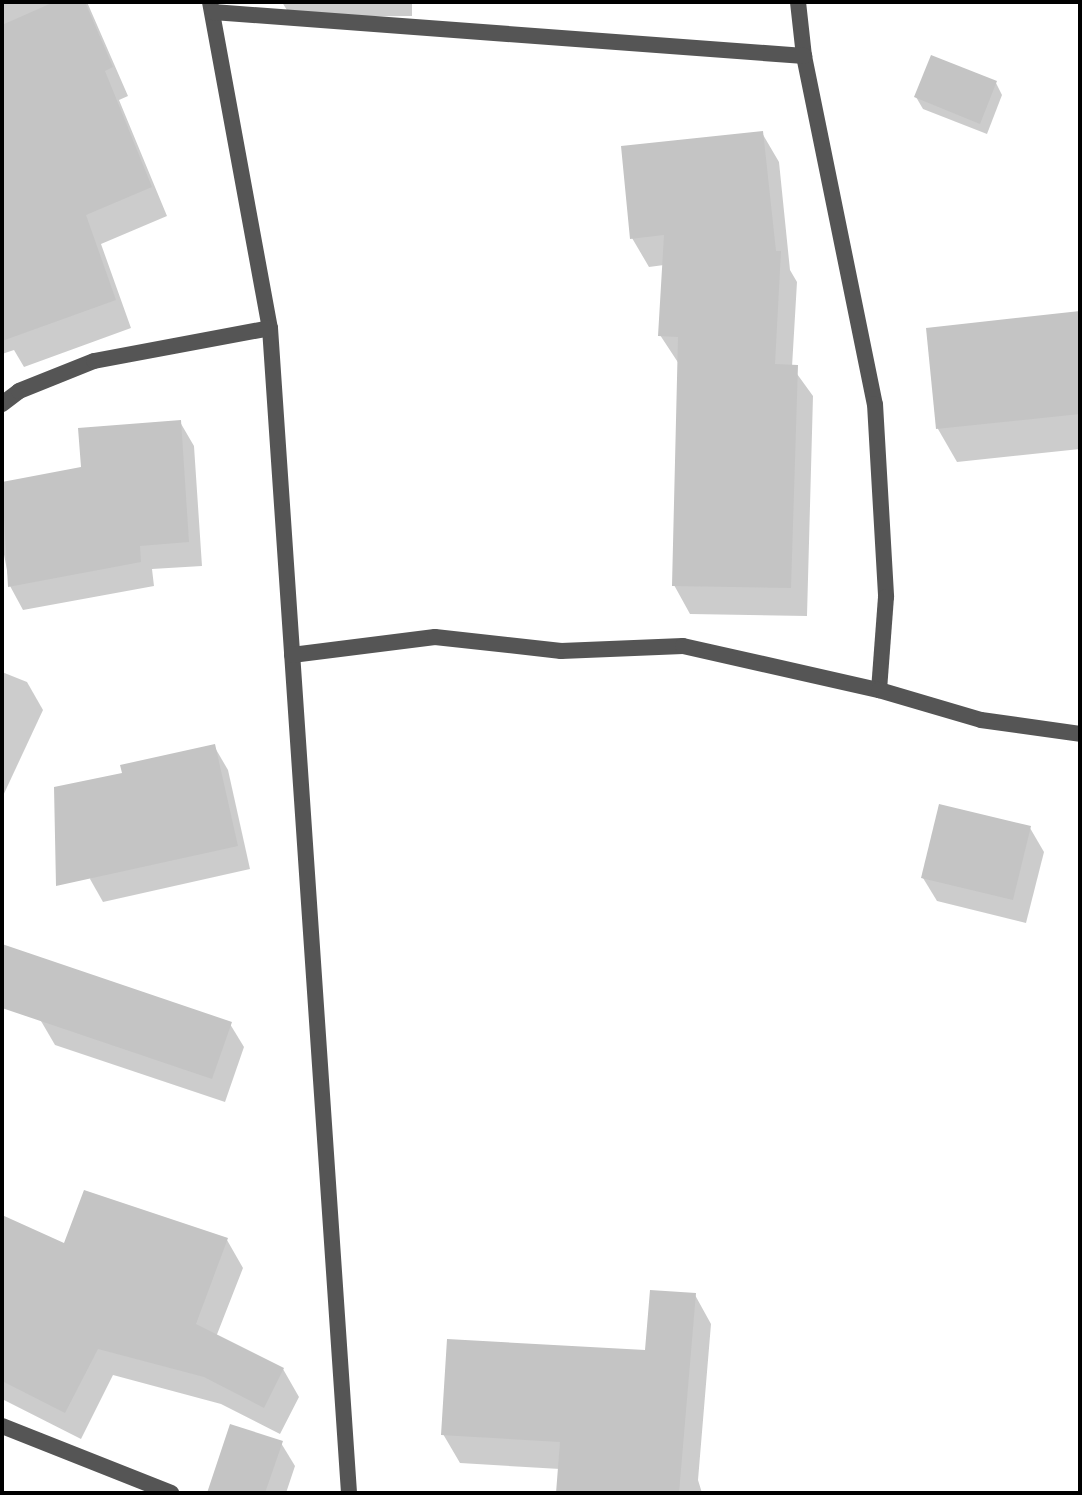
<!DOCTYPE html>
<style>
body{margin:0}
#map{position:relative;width:1082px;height:1495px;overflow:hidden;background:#fff;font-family:Quicksand,sans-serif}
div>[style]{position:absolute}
.shadow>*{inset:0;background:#0003}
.building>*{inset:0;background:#c4c4c4}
.street>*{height:16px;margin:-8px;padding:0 8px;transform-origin:8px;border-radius:8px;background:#555}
span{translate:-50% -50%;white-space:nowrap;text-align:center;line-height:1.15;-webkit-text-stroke:6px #fff;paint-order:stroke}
.frame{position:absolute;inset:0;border:4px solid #000;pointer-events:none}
</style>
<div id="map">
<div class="shadow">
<i style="clip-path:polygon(2px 2px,87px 2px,128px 96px,119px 100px,167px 216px,101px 244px,131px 328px,24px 367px,14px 350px,2px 354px)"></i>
<i style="clip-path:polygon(282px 2px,412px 2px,412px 16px,291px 17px)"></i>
<i style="clip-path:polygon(996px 83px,1002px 95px,987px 134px,923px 109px,916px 97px)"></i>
<i style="clip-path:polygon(762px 133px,779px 162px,790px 270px,797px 282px,792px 367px,813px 396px,807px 616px,690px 614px,674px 585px,679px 364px,660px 335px,664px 265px,649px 267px,632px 238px)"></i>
<i style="clip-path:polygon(1080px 316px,1080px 449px,957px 462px,938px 429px,928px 329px)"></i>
<i style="clip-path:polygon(180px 422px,194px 446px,202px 566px,152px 569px,154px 586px,23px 610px,10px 586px,2px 544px,2px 484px,83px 469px)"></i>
<i style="clip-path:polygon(2px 672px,27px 682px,43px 710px,2px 798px)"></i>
<i style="clip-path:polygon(214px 746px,228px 770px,250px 869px,103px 902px,90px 879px,125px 777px)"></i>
<i style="clip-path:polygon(1030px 828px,1044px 852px,1026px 923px,937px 901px,923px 878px)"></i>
<i style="clip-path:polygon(41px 1021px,230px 1024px,244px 1047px,225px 1102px,55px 1045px)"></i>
<i style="clip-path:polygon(2px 1217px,65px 1246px,227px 1240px,243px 1268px,216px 1337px,283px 1369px,299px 1397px,280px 1434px,221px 1404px,113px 1375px,81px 1439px,2px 1399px)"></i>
<i style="clip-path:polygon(695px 1295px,711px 1324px,698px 1480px,702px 1493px,558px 1493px,560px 1469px,460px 1463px,443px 1434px,647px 1352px)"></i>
<i style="clip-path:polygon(281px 1443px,295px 1466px,286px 1493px,209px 1493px)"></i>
</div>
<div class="building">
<i style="clip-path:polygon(54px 2px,85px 2px,113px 67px,105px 71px,152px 187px,86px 215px,116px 300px,2px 341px,2px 25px)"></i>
<i style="clip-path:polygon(931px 55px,997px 81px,980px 124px,914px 97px)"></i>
<i style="clip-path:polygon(763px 131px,776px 251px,781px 251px,775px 364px,798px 365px,791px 588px,672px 586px,678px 337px,658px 336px,664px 235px,630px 239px,621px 146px)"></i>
<i style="clip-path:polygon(1080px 311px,1080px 414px,936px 429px,926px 328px)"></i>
<i style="clip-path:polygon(181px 420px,189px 542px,140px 546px,141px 562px,8px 587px,2px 482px,81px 467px,78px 428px)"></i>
<i style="clip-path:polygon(215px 744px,238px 846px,56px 886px,54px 787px,122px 773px,120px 765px)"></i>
<i style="clip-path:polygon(939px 804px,1031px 826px,1013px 900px,921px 878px)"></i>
<i style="clip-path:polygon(2px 944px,232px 1022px,212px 1079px,2px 1008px)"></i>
<i style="clip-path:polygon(84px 1190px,228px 1238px,196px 1324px,284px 1368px,264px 1408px,204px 1377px,98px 1349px,65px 1413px,2px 1381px,2px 1215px,64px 1243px)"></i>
<i style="clip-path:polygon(650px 1290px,696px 1293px,679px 1493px,556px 1493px,560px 1442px,441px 1435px,447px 1339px,645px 1350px)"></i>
<i style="clip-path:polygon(230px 1424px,283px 1441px,265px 1493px,207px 1493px)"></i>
</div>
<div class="street">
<i style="left:210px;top:2px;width:331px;rotate:79.6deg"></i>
<i style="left:270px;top:328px;width:1168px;rotate:86.12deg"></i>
<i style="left:798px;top:2px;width:54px;rotate:83.7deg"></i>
<i style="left:804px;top:56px;width:355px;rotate:78.5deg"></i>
<i style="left:875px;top:404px;width:193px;rotate:86.7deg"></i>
<i style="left:886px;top:597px;width:93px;rotate:94.3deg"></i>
<i style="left:213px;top:12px;width:593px;rotate:4.26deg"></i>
<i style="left:2px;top:404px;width:21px;rotate:-37deg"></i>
<i style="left:19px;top:391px;width:81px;rotate:-21.8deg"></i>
<i style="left:94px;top:361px;width:179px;rotate:-10.6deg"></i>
<i style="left:292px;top:655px;width:144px;rotate:-7.2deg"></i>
<i style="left:435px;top:637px;width:127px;rotate:6.3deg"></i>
<i style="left:561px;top:651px;width:122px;rotate:-2.3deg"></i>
<i style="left:683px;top:646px;width:201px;rotate:12.7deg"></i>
<i style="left:879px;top:690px;width:106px;rotate:16.4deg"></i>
<i style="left:981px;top:720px;width:100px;rotate:8deg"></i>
<i style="left:2px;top:1426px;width:182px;rotate:21.6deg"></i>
</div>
<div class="frame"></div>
</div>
